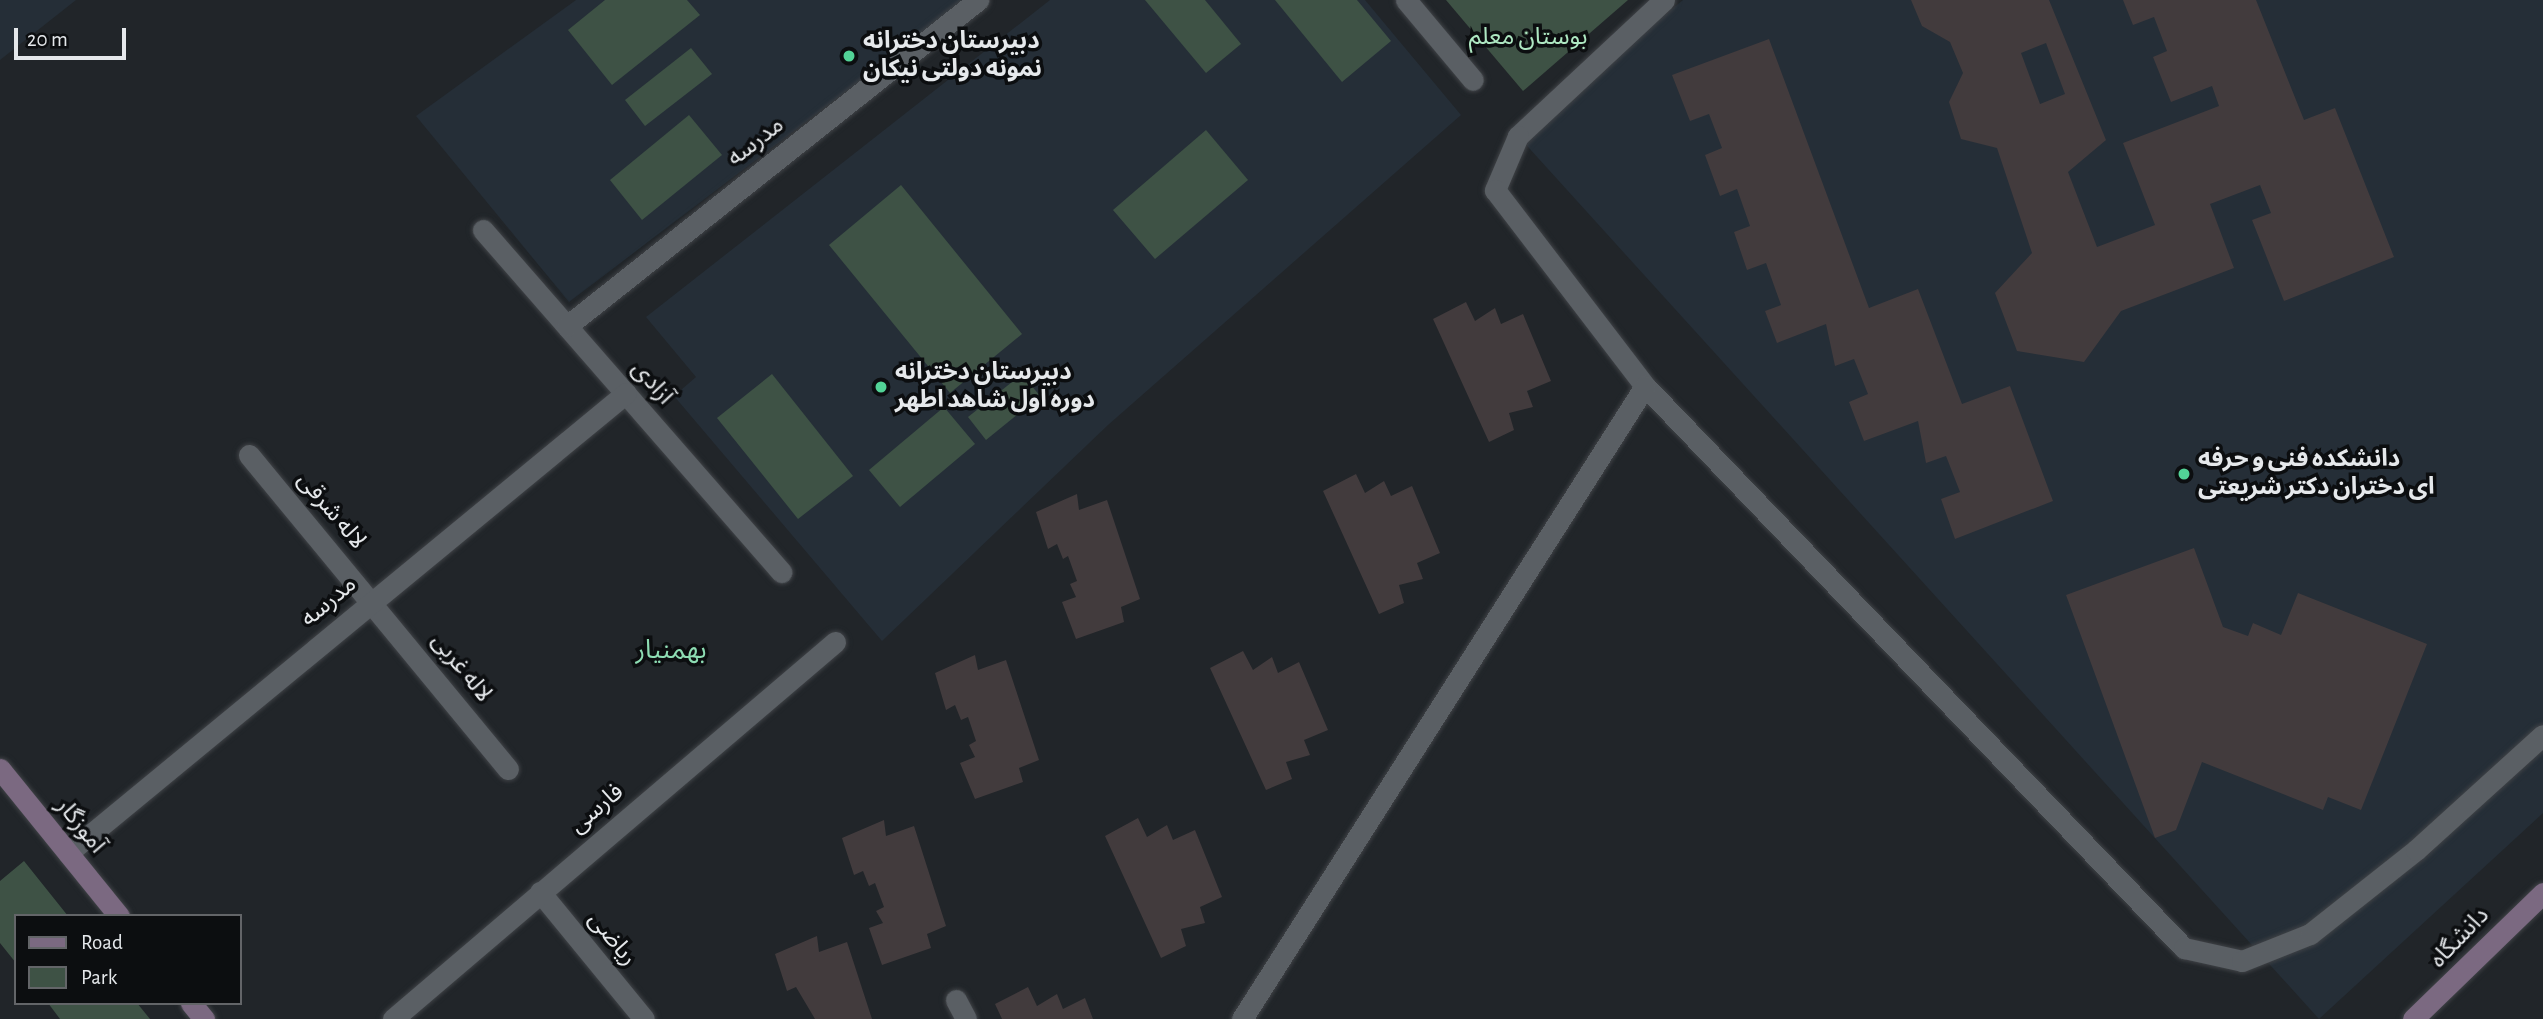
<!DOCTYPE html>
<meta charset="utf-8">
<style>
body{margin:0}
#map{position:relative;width:2543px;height:1019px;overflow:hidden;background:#212529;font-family:"Alegreya Sans","Noto Sans Arabic",sans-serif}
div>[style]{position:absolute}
.built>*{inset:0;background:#252e37}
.green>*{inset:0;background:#3e5245}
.building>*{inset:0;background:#423b3d}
.roads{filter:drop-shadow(0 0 2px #3f4246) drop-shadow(0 0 2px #3f4246)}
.lane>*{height:21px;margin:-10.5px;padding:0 10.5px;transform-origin:10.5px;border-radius:10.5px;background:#5a5f64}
.street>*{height:21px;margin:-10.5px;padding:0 10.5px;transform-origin:10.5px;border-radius:10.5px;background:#5a5f64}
.secondary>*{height:21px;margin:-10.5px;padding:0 10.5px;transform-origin:10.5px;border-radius:10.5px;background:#7b6981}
.dots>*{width:19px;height:19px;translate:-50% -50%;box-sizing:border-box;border:4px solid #0c0e10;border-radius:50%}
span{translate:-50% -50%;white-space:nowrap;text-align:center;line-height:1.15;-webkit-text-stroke:7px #0c0e10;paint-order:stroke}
.park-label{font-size:24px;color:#aee8c2}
.poi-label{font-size:24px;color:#e5e8eb;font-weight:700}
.left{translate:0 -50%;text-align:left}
.street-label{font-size:24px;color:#e5e8eb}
.neighbourhood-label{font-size:26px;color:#8dddb3}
.legend{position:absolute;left:14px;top:914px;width:228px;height:91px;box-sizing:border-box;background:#0c0e10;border:2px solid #636568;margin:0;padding:9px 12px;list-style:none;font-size:21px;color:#e5e8eb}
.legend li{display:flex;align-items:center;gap:14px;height:35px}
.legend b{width:35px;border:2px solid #636568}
.scale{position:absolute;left:14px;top:28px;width:112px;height:32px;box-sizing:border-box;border:4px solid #e5e8eb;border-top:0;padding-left:9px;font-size:21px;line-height:24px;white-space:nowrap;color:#e5e8eb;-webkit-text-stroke:5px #0c0e10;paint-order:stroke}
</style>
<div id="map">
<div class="built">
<i style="clip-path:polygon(0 0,76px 0,0 60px)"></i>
<i style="clip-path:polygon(576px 0,966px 0,569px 302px,416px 116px)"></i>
<i style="clip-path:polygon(1050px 0,1365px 0,1461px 115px,1108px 425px,882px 641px,674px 396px,696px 377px,646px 317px)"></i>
<i style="clip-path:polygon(1683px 0,2543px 0,2543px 813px,2319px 1019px,1518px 136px)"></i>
</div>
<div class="green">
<i style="clip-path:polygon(605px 0,687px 0,700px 15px,612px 85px,568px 30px)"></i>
<i style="clip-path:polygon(1145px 0,1205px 0,1241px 44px,1206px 73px)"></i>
<i style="clip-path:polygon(1275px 0,1357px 0,1391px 41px,1342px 82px)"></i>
<i style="clip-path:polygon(1446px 0,1628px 0,1523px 91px)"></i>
<i style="clip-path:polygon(691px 48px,712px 74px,645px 126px,625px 100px)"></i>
<i style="clip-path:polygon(689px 115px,722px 155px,642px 220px,610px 180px)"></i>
<i style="clip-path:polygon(1206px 130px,1248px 180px,1155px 259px,1113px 210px)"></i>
<i style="clip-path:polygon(901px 185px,1022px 334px,950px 393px,829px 245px)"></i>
<i style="clip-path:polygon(772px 374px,853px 476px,798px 519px,717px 418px)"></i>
<i style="clip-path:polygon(1022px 374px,1040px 396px,986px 440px,968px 417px)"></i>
<i style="clip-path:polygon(944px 407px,975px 444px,900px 507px,869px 470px)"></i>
<i style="clip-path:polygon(24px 861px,68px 916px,16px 916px,16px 963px,0 943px,0 881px)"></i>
<i style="clip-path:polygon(48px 1003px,137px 1003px,150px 1019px,60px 1019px)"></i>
</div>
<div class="building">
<i style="clip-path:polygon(evenodd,1911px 0,2049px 0,2106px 140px,2068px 172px,2097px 247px,2155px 225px,2123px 143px,2219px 106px,2212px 86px,2171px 102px,2153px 57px,2167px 51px,2154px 17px,2133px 25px,2123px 0,2256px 0,2304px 120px,2335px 108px,2394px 257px,2284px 301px,2252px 220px,2271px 213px,2260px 185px,2210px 204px,2234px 268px,2121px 311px,2084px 362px,2017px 351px,1995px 293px,2032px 253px,1997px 148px,1961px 139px,1949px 102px,1963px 73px,1950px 42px,1922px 26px,1911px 0,2046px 43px,2065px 94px,2040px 104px,2021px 53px,2046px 43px)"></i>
<i style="clip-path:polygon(1769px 39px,1869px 308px,1918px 289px,1962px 404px,2010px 386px,2053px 501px,1955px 539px,1941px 499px,1960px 492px,1946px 456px,1926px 463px,1918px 421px,1864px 441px,1849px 402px,1868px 394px,1854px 359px,1835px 366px,1826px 324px,1777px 343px,1765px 311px,1781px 305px,1766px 263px,1747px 270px,1734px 232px,1750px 226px,1737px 189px,1720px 196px,1705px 155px,1722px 148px,1709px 114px,1690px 121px,1672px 75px)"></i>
<i style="clip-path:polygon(1466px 302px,1475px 321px,1495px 308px,1501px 324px,1523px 314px,1551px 381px,1527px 391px,1533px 407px,1509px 413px,1514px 430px,1489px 442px,1433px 319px)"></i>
<i style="clip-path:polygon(1356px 474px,1365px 493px,1384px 481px,1391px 496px,1412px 486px,1440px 553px,1417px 563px,1423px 579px,1399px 585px,1404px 603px,1379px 614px,1323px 491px)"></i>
<i style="clip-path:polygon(1077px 494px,1079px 510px,1107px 500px,1140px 599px,1121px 607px,1124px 622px,1076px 639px,1062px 602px,1076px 597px,1070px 584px,1077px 581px,1068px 556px,1063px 559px,1057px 544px,1048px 549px,1036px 512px)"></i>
<i style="clip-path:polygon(2194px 548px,2223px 627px,2248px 636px,2253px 623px,2281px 635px,2298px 593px,2427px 644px,2361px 810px,2328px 797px,2323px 810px,2202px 762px,2176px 830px,2155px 838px,2066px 595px)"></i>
<i style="clip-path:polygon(1243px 651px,1253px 670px,1272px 657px,1278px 673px,1299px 662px,1328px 730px,1304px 740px,1310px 755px,1286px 762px,1292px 779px,1266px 790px,1210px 668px)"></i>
<i style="clip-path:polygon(975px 655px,978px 670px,1006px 660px,1039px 760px,1019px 768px,1023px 782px,975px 799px,960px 763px,975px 757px,969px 745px,976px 741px,968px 717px,961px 720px,955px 705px,946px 710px,935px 673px)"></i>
<i style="clip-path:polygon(1138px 818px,1147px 837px,1167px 825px,1173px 840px,1195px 830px,1222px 897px,1200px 907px,1205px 923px,1181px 929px,1186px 946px,1161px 958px,1105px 836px)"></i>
<i style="clip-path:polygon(884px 820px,886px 836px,914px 826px,946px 926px,927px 934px,931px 948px,882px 965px,869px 928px,883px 923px,876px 911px,884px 907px,875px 883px,869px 886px,863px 871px,854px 875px,842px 838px)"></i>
<i style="clip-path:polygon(817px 936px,819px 952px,847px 942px,872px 1019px,815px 1019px,796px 987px,787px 991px,775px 954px)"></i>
<i style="clip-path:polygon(1028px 987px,1037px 1006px,1057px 994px,1063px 1009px,1085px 998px,1093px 1019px,1002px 1019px,995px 1004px)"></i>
</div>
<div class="roads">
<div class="lane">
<i style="left:1664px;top:0;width:200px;rotate:137deg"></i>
<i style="left:1518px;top:136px;width:59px;rotate:113.1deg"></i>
<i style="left:1495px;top:190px;width:247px;rotate:52.6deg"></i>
<i style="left:1645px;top:386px;width:779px;rotate:46.2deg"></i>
<i style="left:2184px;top:948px;width:59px;rotate:12.6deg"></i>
<i style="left:2242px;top:961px;width:73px;rotate:-21.7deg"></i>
<i style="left:2310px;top:934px;width:135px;rotate:-38.4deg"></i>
<i style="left:2416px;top:850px;width:171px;rotate:-42.2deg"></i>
<i style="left:956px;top:1000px;width:21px;rotate:62deg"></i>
<i style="left:1242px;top:1019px;width:750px;rotate:-57.52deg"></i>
</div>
<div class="street">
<i style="left:1406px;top:0;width:104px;rotate:50.1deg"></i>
<i style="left:483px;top:230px;width:454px;rotate:48.9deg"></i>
<i style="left:567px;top:326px;width:525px;rotate:-38.42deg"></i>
<i style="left:249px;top:455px;width:407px;rotate:50.5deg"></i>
<i style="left:68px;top:853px;width:723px;rotate:-39.5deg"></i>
<i style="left:540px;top:892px;width:164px;rotate:50.7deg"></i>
<i style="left:393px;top:1019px;width:581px;rotate:-40.46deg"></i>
</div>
<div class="secondary">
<i style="left:0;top:769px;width:189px;rotate:51deg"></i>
<i style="left:191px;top:1003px;width:21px;rotate:51deg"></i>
<i style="left:2413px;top:1019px;width:181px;rotate:-44.1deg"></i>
</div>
</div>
<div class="dots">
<i style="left:849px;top:56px;background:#52d397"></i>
<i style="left:881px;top:387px;background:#52d397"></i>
<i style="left:2184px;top:474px;background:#52d397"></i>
</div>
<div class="park-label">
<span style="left:1528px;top:38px">بوستان معلم</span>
</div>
<div class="poi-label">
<span class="left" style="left:863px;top:56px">دبيرستان دخترانه<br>نمونه دولتی نيکان</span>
<span class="left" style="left:895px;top:387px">دبیرستان دخترانه<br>دوره اول شاهد اطهر</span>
<span class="left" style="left:2198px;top:474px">دانشکده فنی و حرفه<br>ای دختران دکتر شریعتی</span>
</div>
<div class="street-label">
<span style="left:756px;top:142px;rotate:-38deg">مدرسه</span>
<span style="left:652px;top:383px;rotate:49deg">آزادی</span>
<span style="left:331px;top:511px;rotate:50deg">لاله شرقی</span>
<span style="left:329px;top:602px;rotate:-40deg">مدرسه</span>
<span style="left:461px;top:668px;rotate:51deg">لاله غربی</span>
<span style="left:597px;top:809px;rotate:-40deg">فارسی</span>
<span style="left:80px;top:826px;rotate:51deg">آموزگار</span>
<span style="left:2460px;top:938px;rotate:-46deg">دانشگاه</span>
<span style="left:612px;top:939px;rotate:51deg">ریاضی</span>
</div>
<div class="neighbourhood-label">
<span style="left:671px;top:651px">بهمنیار</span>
</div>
<ul class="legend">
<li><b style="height:9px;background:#7b6981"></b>Road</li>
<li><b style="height:19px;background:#3e5245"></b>Park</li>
</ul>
<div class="scale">20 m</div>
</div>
